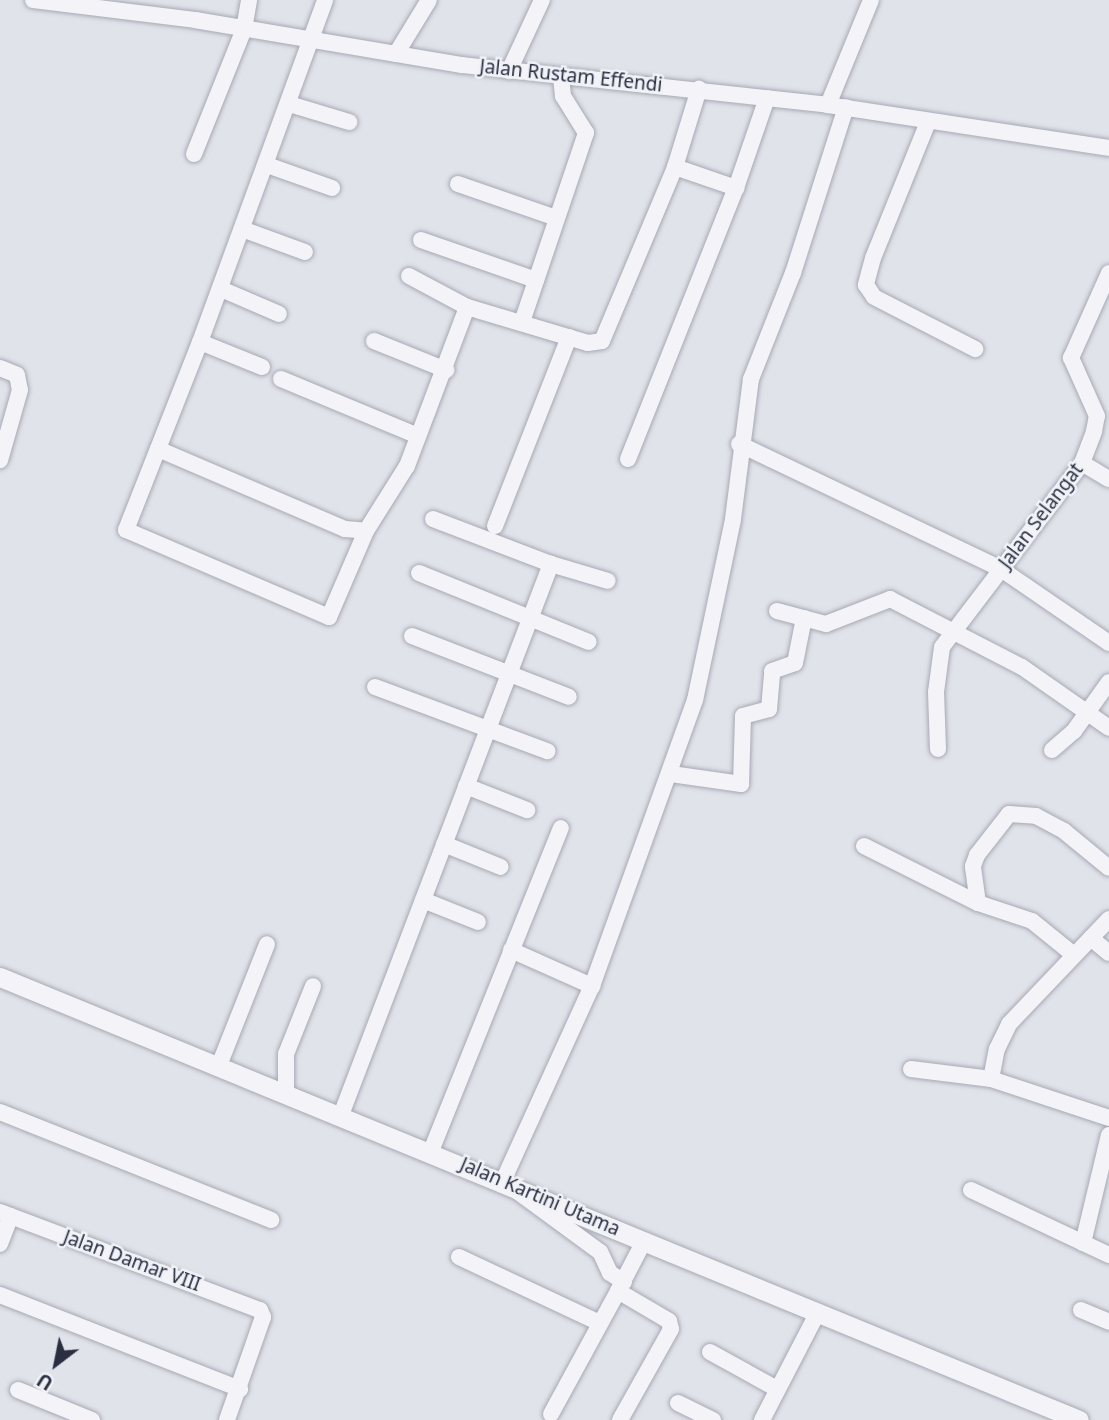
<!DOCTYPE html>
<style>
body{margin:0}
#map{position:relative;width:1109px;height:1420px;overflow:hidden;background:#e1e3ea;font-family:"Noto Sans",sans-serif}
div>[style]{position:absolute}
.roads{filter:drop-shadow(0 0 2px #a6a9b4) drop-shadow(0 0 2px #a6a9b4)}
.minor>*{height:16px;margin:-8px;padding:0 8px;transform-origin:8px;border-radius:8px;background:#f4f4f8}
.tertiary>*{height:19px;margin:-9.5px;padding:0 9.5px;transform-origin:9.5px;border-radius:9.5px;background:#f4f4f8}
span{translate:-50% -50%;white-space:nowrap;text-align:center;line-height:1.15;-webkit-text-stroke:5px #f1f2f7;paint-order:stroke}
.street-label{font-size:19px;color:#292e41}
.north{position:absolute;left:21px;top:1329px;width:70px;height:70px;-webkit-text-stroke:5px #f1f2f7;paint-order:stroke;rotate:212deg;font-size:19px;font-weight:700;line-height:28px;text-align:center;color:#292e41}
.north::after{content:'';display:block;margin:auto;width:24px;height:32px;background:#292e41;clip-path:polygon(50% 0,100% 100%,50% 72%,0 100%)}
</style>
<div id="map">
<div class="roads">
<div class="minor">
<i style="left:33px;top:0;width:163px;rotate:7deg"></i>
<i style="left:195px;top:20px;width:271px;rotate:9.6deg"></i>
<i style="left:462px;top:65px;width:368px;rotate:6.2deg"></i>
<i style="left:828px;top:105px;width:284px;rotate:8.7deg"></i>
<i style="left:396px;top:54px;width:63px;rotate:-58.6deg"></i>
<i style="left:509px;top:71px;width:78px;rotate:-65.1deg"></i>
<i style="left:289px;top:104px;width:63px;rotate:16.7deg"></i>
<i style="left:828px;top:105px;width:113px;rotate:-67.7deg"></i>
<i style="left:928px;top:122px;width:147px;rotate:112deg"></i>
<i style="left:873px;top:258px;width:28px;rotate:105deg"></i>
<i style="left:866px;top:285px;width:14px;rotate:56deg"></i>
<i style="left:874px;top:297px;width:114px;rotate:27.2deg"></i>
<i style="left:194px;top:154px;width:135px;rotate:-68.2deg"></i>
<i style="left:244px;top:29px;width:29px;rotate:-80deg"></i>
<i style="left:267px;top:165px;width:69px;rotate:19.5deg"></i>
<i style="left:675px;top:167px;width:65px;rotate:19deg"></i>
<i style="left:458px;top:184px;width:104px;rotate:19.1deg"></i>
<i style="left:242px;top:229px;width:67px;rotate:20.1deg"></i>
<i style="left:421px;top:240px;width:122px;rotate:19.2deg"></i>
<i style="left:409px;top:276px;width:66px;rotate:28.1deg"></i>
<i style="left:221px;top:289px;width:63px;rotate:23.3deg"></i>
<i style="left:522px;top:322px;width:200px;rotate:-71.3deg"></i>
<i style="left:586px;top:133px;width:44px;rotate:-121.9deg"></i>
<i style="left:563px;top:96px;width:19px;rotate:-96deg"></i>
<i style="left:374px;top:341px;width:78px;rotate:21.9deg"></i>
<i style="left:200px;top:342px;width:202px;rotate:111.5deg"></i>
<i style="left:126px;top:530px;width:221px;rotate:23.2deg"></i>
<i style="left:329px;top:617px;width:94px;rotate:-66.7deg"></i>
<i style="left:262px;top:367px;width:67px;rotate:-158deg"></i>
<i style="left:200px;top:342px;width:364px;rotate:-69.9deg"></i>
<i style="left:0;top:368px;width:18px;rotate:22deg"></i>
<i style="left:17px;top:375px;width:15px;rotate:79deg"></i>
<i style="left:20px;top:390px;width:73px;rotate:105.9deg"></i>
<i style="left:281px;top:379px;width:148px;rotate:22.6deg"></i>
<i style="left:739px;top:444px;width:290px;rotate:25.5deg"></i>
<i style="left:1001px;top:569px;width:131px;rotate:34.4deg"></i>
<i style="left:158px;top:449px;width:203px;rotate:23.2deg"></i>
<i style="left:345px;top:529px;width:21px;rotate:5deg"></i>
<i style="left:366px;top:531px;width:77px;rotate:-57.8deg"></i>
<i style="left:407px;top:466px;width:170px;rotate:-69.3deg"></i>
<i style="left:467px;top:307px;width:126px;rotate:16.6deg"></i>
<i style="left:588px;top:343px;width:14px;rotate:-8deg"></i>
<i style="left:602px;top:341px;width:189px;rotate:-67.2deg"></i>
<i style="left:675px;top:167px;width:82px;rotate:-72.9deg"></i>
<i style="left:628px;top:459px;width:292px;rotate:-68.3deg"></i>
<i style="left:736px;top:188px;width:95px;rotate:-71deg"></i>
<i style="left:1082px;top:463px;width:31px;rotate:31deg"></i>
<i style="left:433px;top:519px;width:126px;rotate:20.9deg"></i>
<i style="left:495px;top:526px;width:203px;rotate:-68.6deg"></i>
<i style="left:419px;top:573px;width:183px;rotate:22.1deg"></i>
<i style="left:777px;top:611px;width:51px;rotate:14.9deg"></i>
<i style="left:826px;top:624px;width:69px;rotate:-21.3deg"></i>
<i style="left:890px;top:599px;width:148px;rotate:27.3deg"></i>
<i style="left:1022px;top:667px;width:106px;rotate:35deg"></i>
<i style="left:412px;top:636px;width:168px;rotate:21.2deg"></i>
<i style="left:375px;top:687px;width:184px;rotate:20.4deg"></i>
<i style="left:938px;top:749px;width:57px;rotate:-92deg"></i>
<i style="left:936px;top:692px;width:45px;rotate:-82.4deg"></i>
<i style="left:942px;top:647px;width:231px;rotate:-52.7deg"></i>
<i style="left:1082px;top:463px;width:34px;rotate:-69deg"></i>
<i style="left:1094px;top:431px;width:15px;rotate:-79deg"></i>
<i style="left:1097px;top:416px;width:64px;rotate:-114.1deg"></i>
<i style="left:1071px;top:358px;width:93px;rotate:-65.9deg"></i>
<i style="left:1052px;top:750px;width:29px;rotate:-41deg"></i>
<i style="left:1074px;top:731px;width:60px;rotate:-54.5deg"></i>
<i style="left:671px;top:774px;width:71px;rotate:8.1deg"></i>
<i style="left:741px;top:784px;width:68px;rotate:-88.3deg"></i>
<i style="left:743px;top:716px;width:27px;rotate:-15deg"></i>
<i style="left:769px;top:709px;width:38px;rotate:-85deg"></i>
<i style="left:772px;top:671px;width:24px;rotate:-19deg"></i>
<i style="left:795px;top:663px;width:46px;rotate:-78.7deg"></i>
<i style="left:466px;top:786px;width:66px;rotate:21.5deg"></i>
<i style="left:444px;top:844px;width:61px;rotate:22deg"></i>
<i style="left:864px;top:846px;width:127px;rotate:26.6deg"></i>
<i style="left:978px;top:903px;width:57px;rotate:18.4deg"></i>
<i style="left:1032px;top:921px;width:54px;rotate:39deg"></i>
<i style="left:423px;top:900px;width:59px;rotate:21.8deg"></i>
<i style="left:978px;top:903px;width:37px;rotate:-98deg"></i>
<i style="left:973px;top:866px;width:12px;rotate:-70deg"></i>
<i style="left:977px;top:855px;width:52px;rotate:-52deg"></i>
<i style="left:1009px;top:814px;width:27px;rotate:4deg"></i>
<i style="left:1036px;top:816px;width:32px;rotate:28deg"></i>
<i style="left:1064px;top:831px;width:58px;rotate:39.4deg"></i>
<i style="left:1091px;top:938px;width:23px;rotate:40deg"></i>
<i style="left:511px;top:950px;width:89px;rotate:24deg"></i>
<i style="left:218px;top:1068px;width:133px;rotate:-68.4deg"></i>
<i style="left:911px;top:1069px;width:81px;rotate:7.1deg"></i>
<i style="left:991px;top:1079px;width:124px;rotate:18.3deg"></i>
<i style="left:991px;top:1079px;width:31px;rotate:-79deg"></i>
<i style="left:997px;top:1049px;width:28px;rotate:-64deg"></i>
<i style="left:1009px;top:1024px;width:145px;rotate:-46.4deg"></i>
<i style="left:286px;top:1093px;width:39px;rotate:-90deg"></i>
<i style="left:286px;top:1054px;width:73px;rotate:-68.3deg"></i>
<i style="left:0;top:1112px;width:292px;rotate:21.7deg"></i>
<i style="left:341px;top:1115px;width:590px;rotate:-69.14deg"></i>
<i style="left:551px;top:564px;width:59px;rotate:16.6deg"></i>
<i style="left:431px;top:1151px;width:348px;rotate:-68.1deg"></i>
<i style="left:971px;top:1190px;width:153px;rotate:25.2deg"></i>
<i style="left:0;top:1212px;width:278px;rotate:20.7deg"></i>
<i style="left:260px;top:1310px;width:8px;rotate:67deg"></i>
<i style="left:263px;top:1317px;width:109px;rotate:109.3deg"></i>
<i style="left:1083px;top:1243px;width:111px;rotate:-76.5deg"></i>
<i style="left:0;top:1244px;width:30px;rotate:-69deg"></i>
<i style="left:459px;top:1257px;width:153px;rotate:25.1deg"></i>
<i style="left:624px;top:1282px;width:17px;rotate:-147deg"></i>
<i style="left:610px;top:1273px;width:23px;rotate:-115deg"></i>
<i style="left:600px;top:1252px;width:120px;rotate:-143.8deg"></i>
<i style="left:503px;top:1181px;width:214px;rotate:-65.5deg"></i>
<i style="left:592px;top:986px;width:304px;rotate:-70.2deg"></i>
<i style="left:695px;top:700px;width:185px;rotate:-78.1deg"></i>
<i style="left:733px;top:519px;width:141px;rotate:-82.7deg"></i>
<i style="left:751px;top:379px;width:114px;rotate:-68.4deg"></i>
<i style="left:793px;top:273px;width:174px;rotate:-72.3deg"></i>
<i style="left:0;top:1295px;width:258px;rotate:21.4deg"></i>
<i style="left:1081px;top:1310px;width:30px;rotate:23deg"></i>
<i style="left:710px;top:1352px;width:77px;rotate:28.9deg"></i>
<i style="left:18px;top:1390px;width:80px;rotate:22.1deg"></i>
<i style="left:678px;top:1403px;width:39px;rotate:26deg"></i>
<i style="left:551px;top:1414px;width:140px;rotate:-61.4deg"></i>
<i style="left:620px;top:1420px;width:104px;rotate:-60.7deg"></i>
<i style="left:671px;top:1329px;width:8px;rotate:-104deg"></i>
<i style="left:669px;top:1321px;width:59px;rotate:-149.5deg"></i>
<i style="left:618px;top:1291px;width:56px;rotate:-62.5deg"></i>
<i style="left:762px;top:1420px;width:122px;rotate:-62.6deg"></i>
</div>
<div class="tertiary">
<i style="left:0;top:977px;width:1166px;rotate:22.32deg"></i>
</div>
</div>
<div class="street-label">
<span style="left:571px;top:76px;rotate:6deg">Jalan Rustam Effendi</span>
<span style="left:1041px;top:516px;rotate:-53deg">Jalan Selangat</span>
<span style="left:540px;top:1197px;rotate:23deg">Jalan Kartini Utama</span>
<span style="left:132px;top:1261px;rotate:20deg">Jalan Damar VIII</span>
</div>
<div class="north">U</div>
</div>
